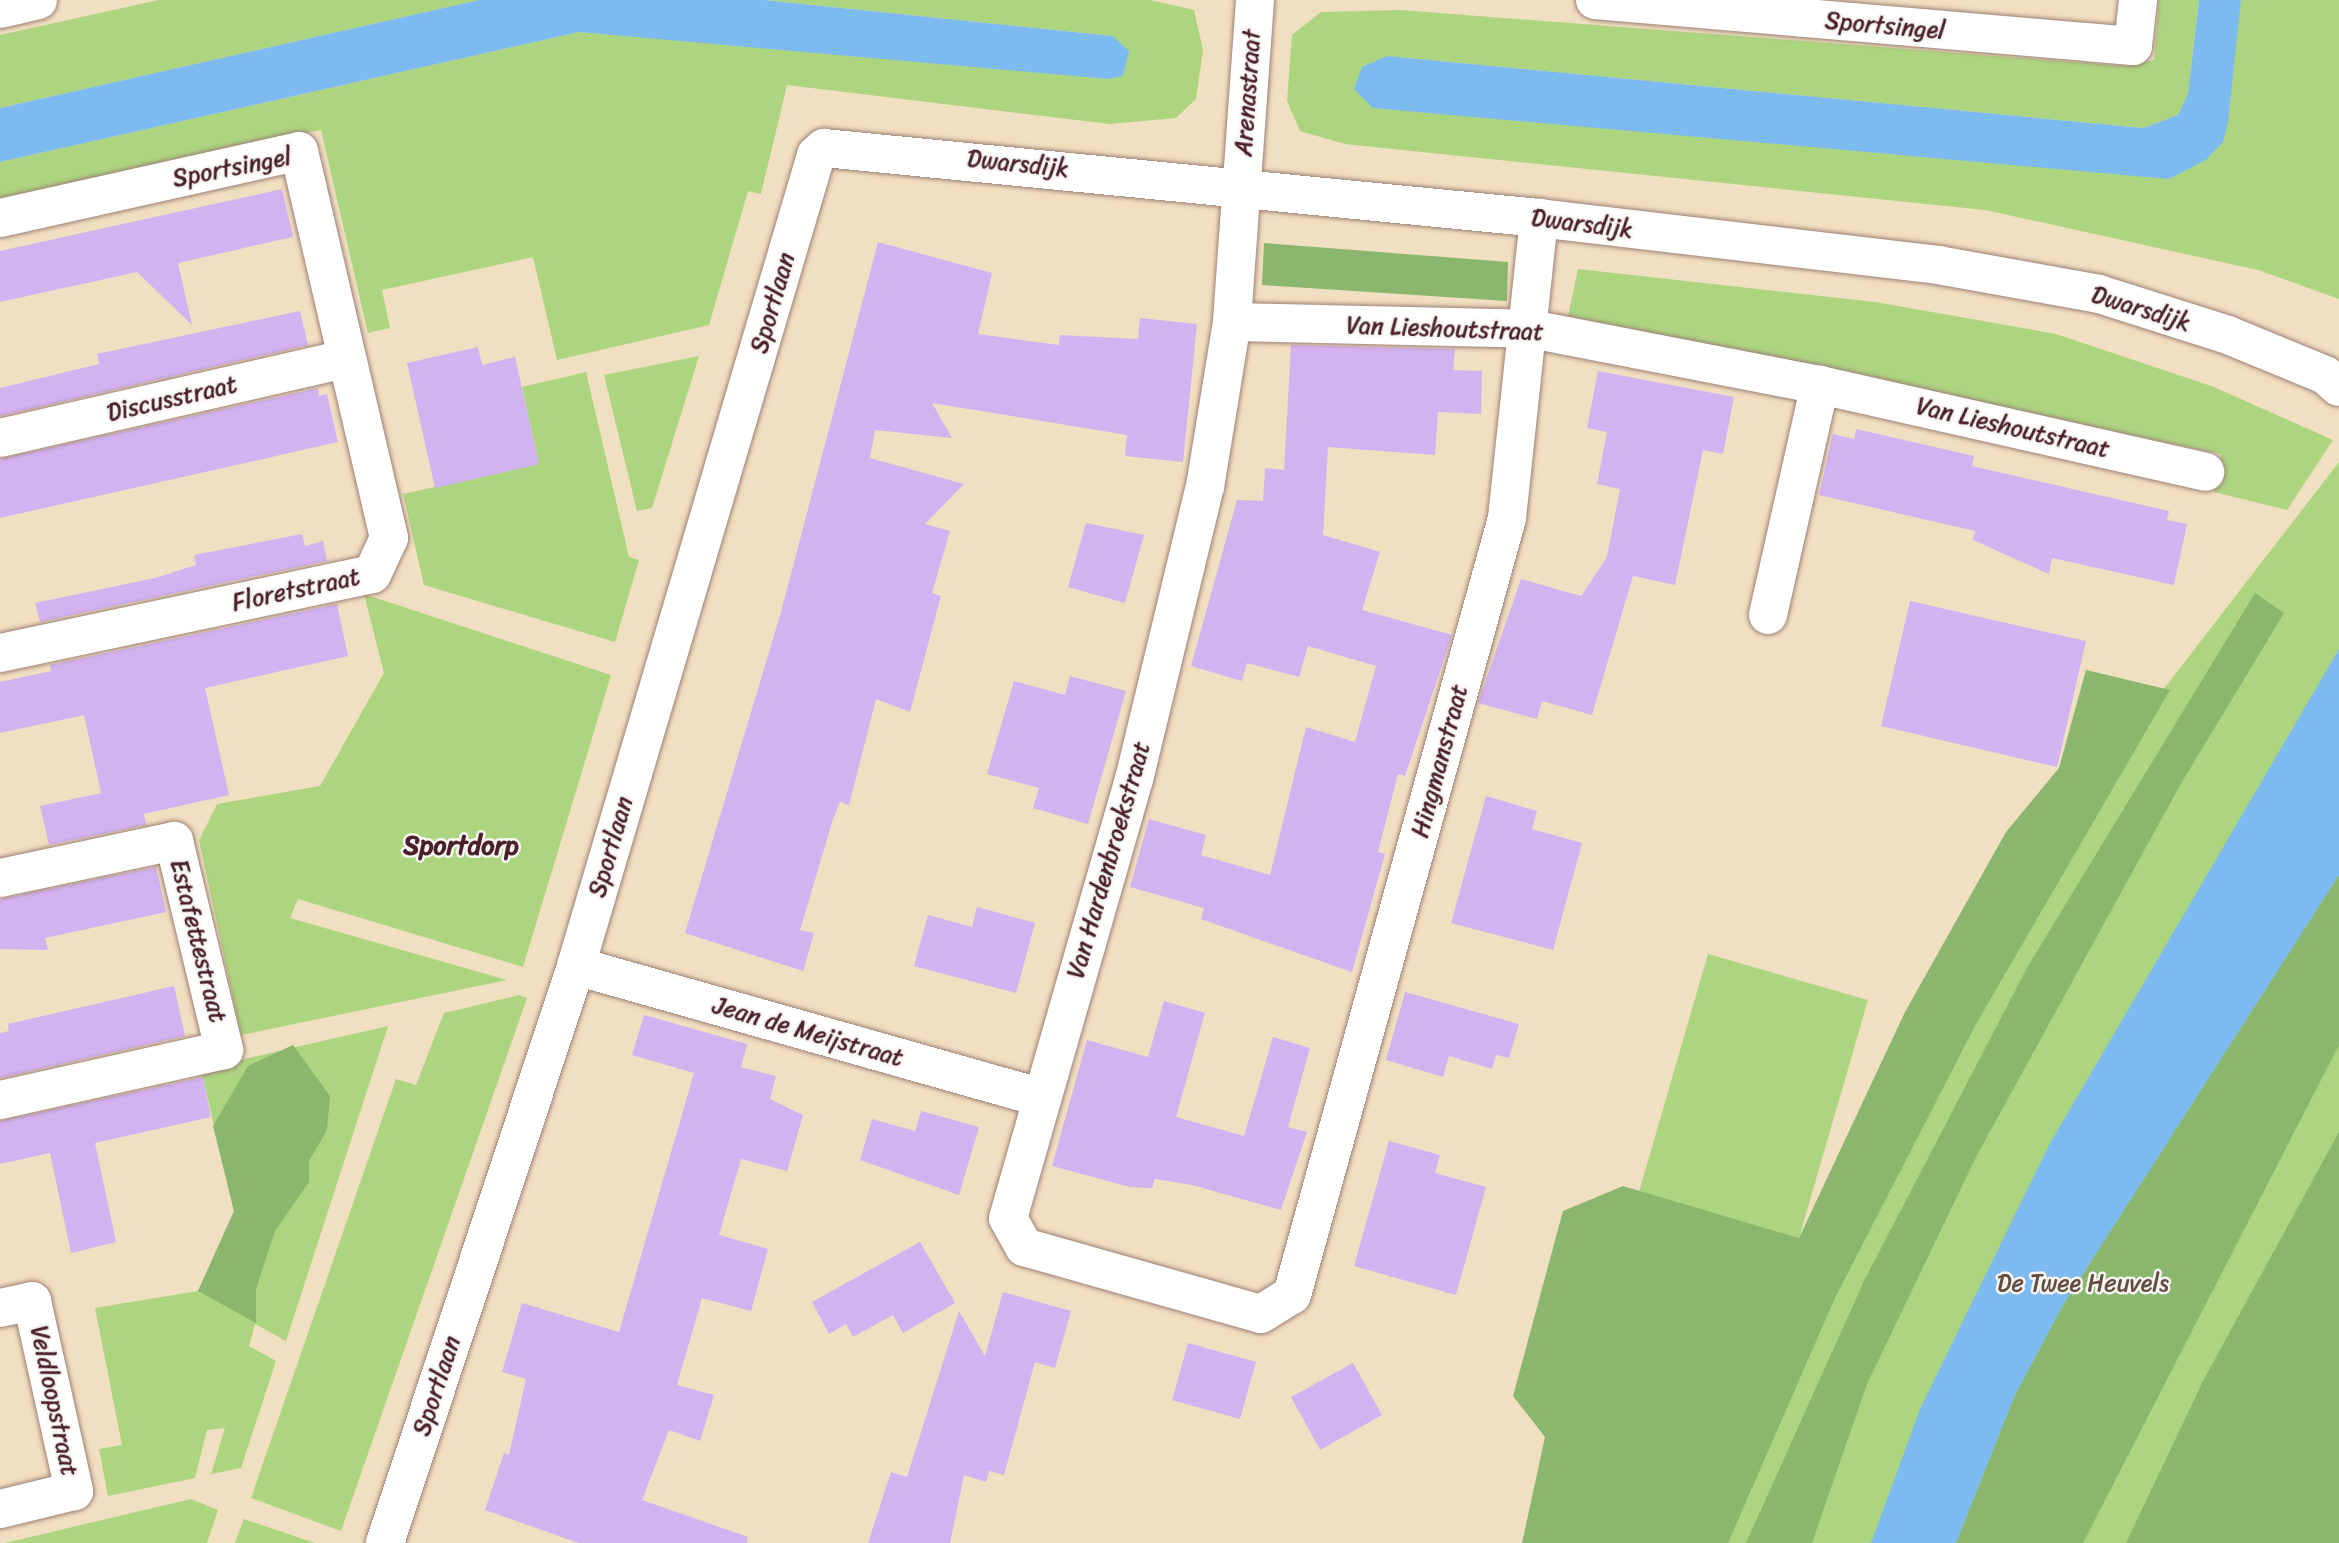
<!DOCTYPE html>
<style>
body{margin:0}
#map{position:relative;width:2339px;height:1543px;overflow:hidden;background:#f0dfc0;font-family:Sriracha,sans-serif}
div>[style]{position:absolute}
.green>*{inset:0;background:#add580}
.forest>*{inset:0;background:#8ab66e}
.water>*{inset:0;background:#7dbaf0}
.building>*{inset:0;background:#d2b3f1}
.roads{filter:drop-shadow(0 0 2px #9d7f76) drop-shadow(0 0 2px #9d7f76)}
.minor>*{height:38px;margin:-19px;padding:0 19px;transform-origin:19px;border-radius:19px;background:#fff}
span{translate:-50% -50%;white-space:nowrap;text-align:center;line-height:1.15;-webkit-text-stroke:5px #f6f6f2;paint-order:stroke}
.street-label{font-size:24px;color:#4a1f2b}
.park-label{font-size:24px;color:#634c40}
.neighbourhood-label{font-size:26px;color:#4a1f2b;font-weight:700}
</style>
<div id="map">
<div class="green">
<i style="clip-path:polygon(159px 0,479px 0,0 108px,0 35px)"></i>
<i style="clip-path:polygon(764px 0,1150px 0,1194px 10px,1203px 50px,1196px 99px,1176px 118px,1110px 124px,787px 85px,761px 194px,748px 191px,709px 325px,557px 360px,533px 257px,382px 290px,390px 328px,368px 333px,321px 130px,0 200px,0 162px,579px 32px,1123px 76px,1113px 36px)"></i>
<i style="clip-path:polygon(2159px 0,2199px 0,2188px 94px,2178px 115px,2143px 128px,1387px 56px,1373px 108px,2223px 142px,2241px 0,2339px 0,2339px 299px,2258px 270px,1985px 210px,1345px 144px,1300px 131px,1287px 101px,1292px 35px,1321px 12px,1401px 10px,2126px 66px,2154px 60px)"></i>
<i style="clip-path:polygon(1578px 269px,1875px 302px,2056px 334px,2214px 387px,2333px 440px,2287px 510px,2214px 492px,2221px 454px,1568px 316px)"></i>
<i style="clip-path:polygon(699px 356px,652px 508px,637px 511px,604px 375px)"></i>
<i style="clip-path:polygon(586px 372px,629px 557px,639px 560px,615px 642px,424px 585px,403px 494px,539px 464px,522px 387px)"></i>
<i style="clip-path:polygon(2339px 462px,2339px 1543px,1694px 1543px,1787px 1312px,2160px 694px)"></i>
<i style="clip-path:polygon(364px 594px,611px 675px,523px 967px,298px 899px,290px 918px,507px 980px,241px 1035px,199px 840px,217px 804px,320px 786px,384px 673px)"></i>
<i style="clip-path:polygon(1708px 954px,1868px 1000px,1799px 1238px,1639px 1192px)"></i>
<i style="clip-path:polygon(519px 995px,527px 998px,341px 1531px,251px 1498px,396px 1079px,416px 1085px,444px 1013px)"></i>
<i style="clip-path:polygon(388px 1026px,286px 1341px,255px 1324px,249px 1346px,276px 1361px,241px 1468px,211px 1474px,225px 1428px,207px 1430px,195px 1478px,108px 1496px,99px 1449px,122px 1445px,95px 1308px,198px 1291px,234px 1212px,201px 1069px)"></i>
<i style="clip-path:polygon(191px 1499px,218px 1510px,207px 1543px,5px 1543px)"></i>
<i style="clip-path:polygon(244px 1519px,315px 1543px,235px 1543px)"></i>
</div>
<div class="forest">
<i style="clip-path:polygon(1264px 243px,1508px 262px,1507px 301px,1262px 285px)"></i>
<i style="clip-path:polygon(2255px 593px,2284px 613px,2179px 787px,1976px 1157px,1867px 1384px,1812px 1543px,1746px 1543px,1864px 1281px,2028px 966px)"></i>
<i style="clip-path:polygon(2086px 670px,2170px 690px,1976px 1024px,1835px 1298px,1728px 1543px,1522px 1543px,1545px 1437px,1513px 1396px,1563px 1211px,1623px 1186px,1799px 1238px,1905px 1012px,2006px 832px,2059px 768px)"></i>
<i style="clip-path:polygon(2339px 875px,2339px 1045px,2083px 1543px,1956px 1543px,2014px 1397px,2063px 1305px)"></i>
<i style="clip-path:polygon(293px 1045px,330px 1096px,327px 1130px,309px 1161px,309px 1182px,275px 1231px,256px 1289px,256px 1323px,198px 1291px,234px 1211px,213px 1126px,248px 1066px)"></i>
<i style="clip-path:polygon(2339px 1132px,2339px 1543px,2126px 1543px,2203px 1381px)"></i>
</div>
<div class="water">
<i style="clip-path:polygon(479px 0,764px 0,1113px 36px,1129px 51px,1123px 76px,1108px 79px,579px 32px,0 162px,0 108px)"></i>
<i style="clip-path:polygon(2199px 0,2241px 0,2228px 122px,2223px 142px,2206px 160px,2169px 179px,1373px 108px,1354px 89px,1362px 67px,1387px 56px,2143px 128px,2178px 115px,2188px 94px)"></i>
<i style="clip-path:polygon(2339px 649px,2339px 875px,2063px 1305px,2014px 1397px,1956px 1543px,1871px 1543px,1920px 1409px,2049px 1145px)"></i>
</div>
<div class="building">
<i style="clip-path:polygon(282px 189px,293px 237px,178px 263px,192px 325px,137px 272px,0 302px,0 251px)"></i>
<i style="clip-path:polygon(878px 242px,992px 273px,978px 334px,1059px 345px,1060px 335px,1138px 339px,1140px 318px,1197px 324px,1194px 354px,1183px 462px,1125px 456px,1127px 435px,932px 403px,952px 438px,875px 430px,870px 458px,964px 484px,925px 524px,950px 531px,932px 593px,941px 596px,910px 712px,876px 699px,849px 805px,840px 802px,833px 819px,800px 930px,814px 933px,803px 971px,685px 933px,781px 612px)"></i>
<i style="clip-path:polygon(300px 311px,308px 345px,0 416px,0 388px,99px 364px,97px 354px)"></i>
<i style="clip-path:polygon(1291px 345px,1455px 349px,1453px 370px,1482px 371px,1481px 414px,1438px 412px,1435px 455px,1328px 447px,1323px 535px,1380px 552px,1362px 610px,1452px 635px,1405px 776px,1398px 774px,1378px 852px,1385px 854px,1352px 972px,1201px 919px,1204px 908px,1130px 887px,1149px 819px,1206px 835px,1201px 855px,1270px 875px,1306px 727px,1355px 742px,1376px 666px,1308px 646px,1299px 677px,1247px 663px,1242px 681px,1191px 666px,1237px 500px,1263px 501px,1265px 468px,1284px 470px)"></i>
<i style="clip-path:polygon(478px 347px,482px 365px,515px 357px,539px 464px,435px 488px,407px 363px)"></i>
<i style="clip-path:polygon(1598px 371px,1734px 397px,1723px 454px,1703px 450px,1675px 585px,1633px 576px,1592px 715px,1542px 701px,1537px 719px,1478px 703px,1521px 579px,1581px 596px,1607px 557px,1620px 489px,1597px 484px,1607px 432px,1587px 428px)"></i>
<i style="clip-path:polygon(318px 388px,319px 396px,327px 394px,338px 442px,0 518px,0 459px)"></i>
<i style="clip-path:polygon(1856px 429px,1974px 456px,1972px 466px,2169px 511px,2167px 520px,2187px 524px,2174px 585px,2052px 558px,2049px 574px,1973px 540px,1975px 531px,1819px 495px,1833px 434px,1854px 439px)"></i>
<i style="clip-path:polygon(1086px 523px,1144px 535px,1125px 603px,1068px 587px)"></i>
<i style="clip-path:polygon(302px 534px,305px 546px,323px 541px,327px 561px,40px 622px,35px 603px,155px 578px,196px 565px,194px 555px)"></i>
<i style="clip-path:polygon(1910px 601px,2086px 641px,2057px 767px,1881px 726px)"></i>
<i style="clip-path:polygon(337px 604px,348px 656px,205px 688px,229px 795px,144px 814px,146px 825px,49px 845px,40px 806px,101px 793px,84px 715px,0 733px,0 682px,51px 671px,50px 665px)"></i>
<i style="clip-path:polygon(1070px 676px,1126px 691px,1088px 824px,1033px 808px,1039px 788px,987px 774px,1014px 681px,1065px 695px)"></i>
<i style="clip-path:polygon(1486px 796px,1537px 811px,1532px 829px,1582px 843px,1553px 950px,1451px 923px)"></i>
<i style="clip-path:polygon(156px 867px,166px 912px,45px 938px,48px 950px,0 949px,0 899px)"></i>
<i style="clip-path:polygon(977px 907px,1035px 923px,1016px 993px,914px 966px,928px 915px,972px 927px)"></i>
<i style="clip-path:polygon(174px 986px,185px 1036px,0 1078px,0 1033px,9px 1031px,8px 1024px)"></i>
<i style="clip-path:polygon(1405px 992px,1519px 1024px,1509px 1058px,1496px 1055px,1492px 1069px,1449px 1056px,1443px 1077px,1386px 1060px)"></i>
<i style="clip-path:polygon(1164px 1001px,1205px 1013px,1176px 1117px,1244px 1136px,1273px 1037px,1310px 1048px,1288px 1127px,1307px 1132px,1281px 1210px,1192px 1185px,1155px 1179px,1152px 1188px,1130px 1187px,1052px 1166px,1087px 1040px,1148px 1057px)"></i>
<i style="clip-path:polygon(644px 1015px,747px 1044px,741px 1067px,776px 1076px,770px 1099px,803px 1115px,787px 1171px,741px 1159px,719px 1235px,768px 1249px,751px 1311px,702px 1298px,677px 1385px,714px 1395px,700px 1441px,669px 1430px,642px 1500px,748px 1537px,747px 1543px,579px 1543px,485px 1510px,504px 1453px,509px 1455px,526px 1379px,502px 1372px,522px 1303px,619px 1332px,694px 1073px,632px 1055px)"></i>
<i style="clip-path:polygon(203px 1077px,211px 1117px,95px 1143px,116px 1242px,71px 1253px,50px 1153px,0 1164px,0 1121px)"></i>
<i style="clip-path:polygon(921px 1111px,979px 1127px,959px 1195px,860px 1160px,872px 1119px,915px 1131px)"></i>
<i style="clip-path:polygon(1389px 1141px,1440px 1155px,1435px 1173px,1486px 1187px,1456px 1295px,1354px 1266px)"></i>
<i style="clip-path:polygon(920px 1242px,955px 1303px,903px 1333px,893px 1315px,853px 1337px,846px 1324px,829px 1334px,812px 1302px)"></i>
<i style="clip-path:polygon(1003px 1292px,1071px 1311px,1055px 1368px,1035px 1362px,1004px 1475px,989px 1471px,986px 1482px,964px 1475px,950px 1543px,868px 1543px,891px 1472px,907px 1477px,959px 1311px,985px 1356px)"></i>
<i style="clip-path:polygon(1188px 1343px,1256px 1362px,1240px 1419px,1172px 1400px)"></i>
<i style="clip-path:polygon(1353px 1363px,1382px 1415px,1320px 1450px,1291px 1397px)"></i>
</div>
<div class="roads">
<div class="minor">
<i style="left:1255px;top:0;width:323px;rotate:94.1deg"></i>
<i style="left:1232px;top:322px;width:166px;rotate:99.3deg"></i>
<i style="left:1205px;top:486px;width:301px;rotate:103.6deg"></i>
<i style="left:1134px;top:779px;width:457px;rotate:106deg"></i>
<i style="left:1008px;top:1218px;width:33px;rotate:61deg"></i>
<i style="left:1024px;top:1247px;width:246px;rotate:15.8deg"></i>
<i style="left:1261px;top:1314px;width:36px;rotate:-32deg"></i>
<i style="left:1292px;top:1295px;width:806px;rotate:-74.53deg"></i>
<i style="left:1507px;top:518px;width:302px;rotate:-83.9deg"></i>
<i style="left:1595px;top:0;width:540px;rotate:4.89deg"></i>
<i style="left:2133px;top:46px;width:46px;rotate:-83.8deg"></i>
<i style="left:0;top:9px;width:39px;rotate:-13deg"></i>
<i style="left:0;top:218px;width:306px;rotate:-12.6deg"></i>
<i style="left:299px;top:151px;width:397px;rotate:76.9deg"></i>
<i style="left:389px;top:538px;width:40px;rotate:115deg"></i>
<i style="left:372px;top:574px;width:380px;rotate:168deg"></i>
<i style="left:1232px;top:322px;width:299px;rotate:1.3deg"></i>
<i style="left:1531px;top:329px;width:294px;rotate:11deg"></i>
<i style="left:1820px;top:385px;width:395px;rotate:12.7deg"></i>
<i style="left:0;top:438px;width:354px;rotate:-12.9deg"></i>
<i style="left:1768px;top:615px;width:236px;rotate:-77.3deg"></i>
<i style="left:0;top:878px;width:178px;rotate:-12deg"></i>
<i style="left:174px;top:841px;width:215px;rotate:76.5deg"></i>
<i style="left:224px;top:1050px;width:230px;rotate:167.4deg"></i>
<i style="left:576px;top:966px;width:483px;rotate:15.8deg"></i>
<i style="left:0;top:1308px;width:33px;rotate:-12deg"></i>
<i style="left:32px;top:1301px;width:195px;rotate:77.5deg"></i>
<i style="left:74px;top:1491px;width:76px;rotate:166.3deg"></i>
<i style="left:385px;top:1543px;width:608px;rotate:-71.68deg"></i>
<i style="left:576px;top:966px;width:846px;rotate:-73.51deg"></i>
<i style="left:816px;top:155px;width:11px;rotate:-41deg"></i>
<i style="left:824px;top:148px;width:718px;rotate:5.59deg"></i>
<i style="left:1539px;top:218px;width:402px;rotate:6.7deg"></i>
<i style="left:1938px;top:265px;width:164px;rotate:10.2deg"></i>
<i style="left:2099px;top:294px;width:135px;rotate:17.6deg"></i>
<i style="left:2228px;top:335px;width:105px;rotate:22.4deg"></i>
<i style="left:2325px;top:375px;width:18px;rotate:41deg"></i>
</div>
</div>
<div class="street-label">
<span style="left:1885px;top:26px;rotate:5deg">Sportsingel</span>
<span style="left:1248px;top:93px;rotate:-86deg">Arenastraat</span>
<span style="left:1018px;top:164px;rotate:6deg">Dwarsdijk</span>
<span style="left:232px;top:168px;rotate:-11deg">Sportsingel</span>
<span style="left:1582px;top:224px;rotate:7deg">Dwarsdijk</span>
<span style="left:773px;top:303px;rotate:-74deg">Sportlaan</span>
<span style="left:2141px;top:309px;rotate:17deg">Dwarsdijk</span>
<span style="left:1445px;top:329px;rotate:2deg">Van Lieshoutstraat</span>
<span style="left:172px;top:399px;rotate:-13deg">Discusstraat</span>
<span style="left:2013px;top:428px;rotate:13deg">Van Lieshoutstraat</span>
<span style="left:296px;top:590px;rotate:-12deg">Floretstraat</span>
<span style="left:1440px;top:761px;rotate:-75deg">Hingmanstraat</span>
<span style="left:611px;top:847px;rotate:-74deg">Sportlaan</span>
<span style="left:1109px;top:860px;rotate:-74deg">Van Hardenbroekstraat</span>
<span style="left:198px;top:941px;rotate:76deg">Estafettestraat</span>
<span style="left:808px;top:1032px;rotate:16deg">Jean de Meijstraat</span>
<span style="left:437px;top:1386px;rotate:-72deg">Sportlaan</span>
<span style="left:54px;top:1401px;rotate:78deg">Veldloopstraat</span>
</div>
<div class="park-label">
<span style="left:2083px;top:1284px">De Twee Heuvels</span>
</div>
<div class="neighbourhood-label">
<span style="left:461px;top:846px">Sportdorp</span>
</div>
</div>
